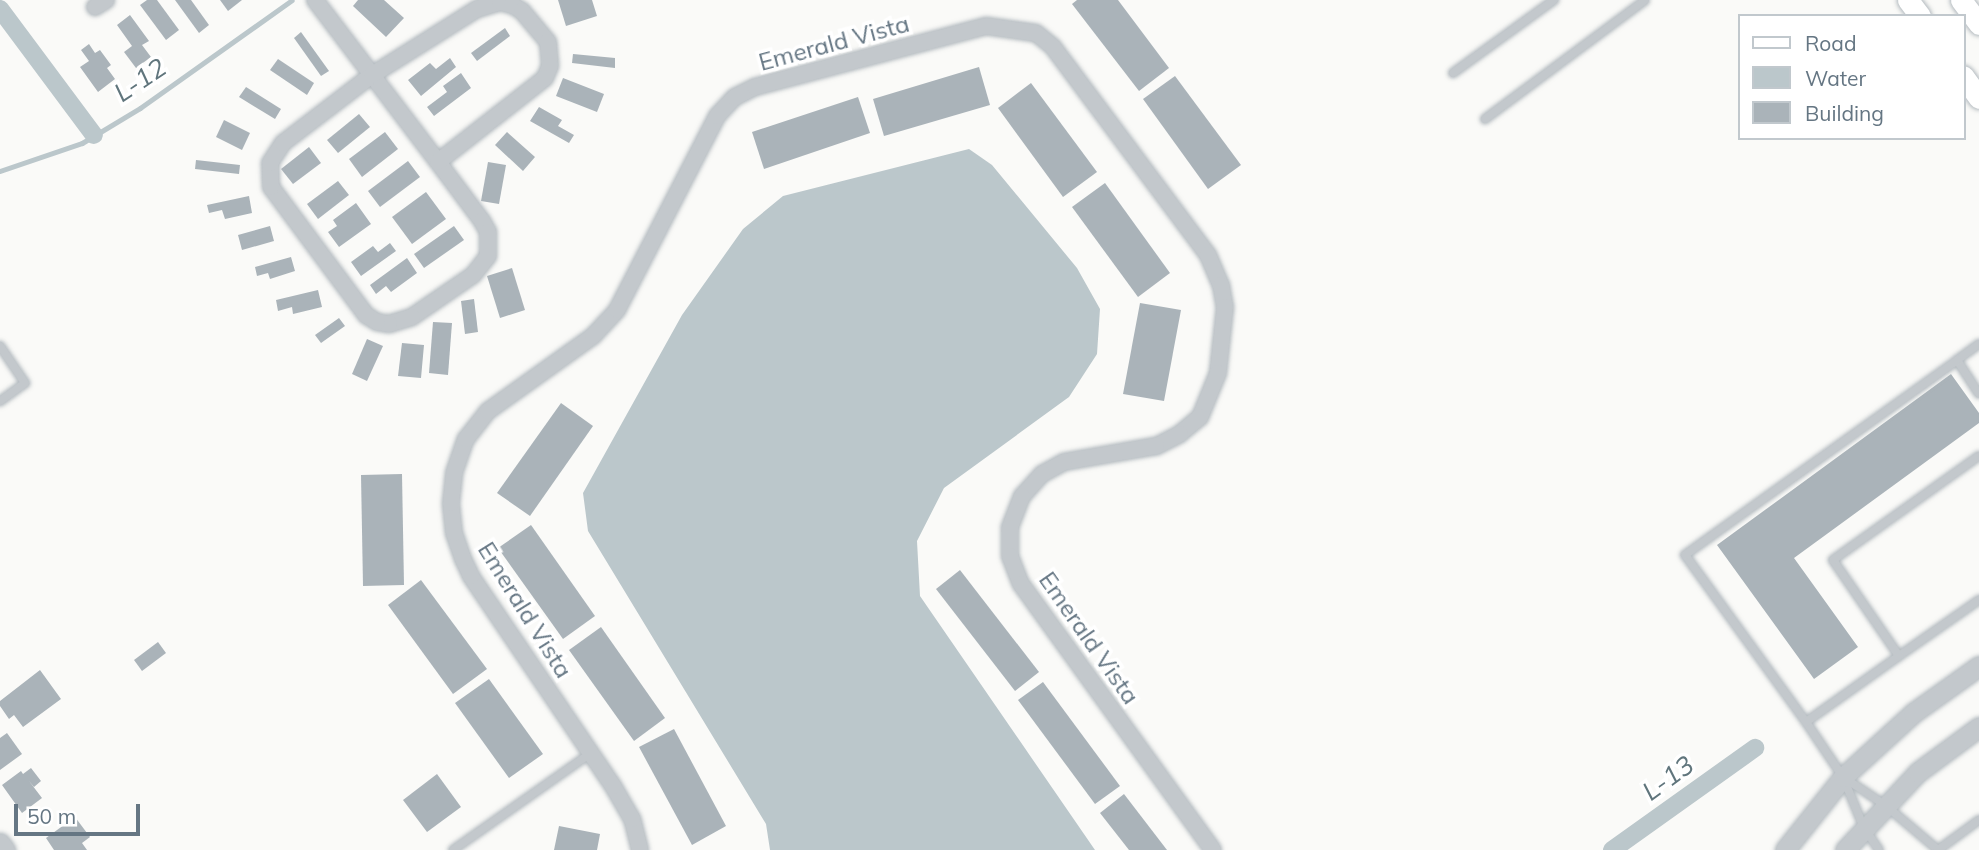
<!DOCTYPE html>
<style>
body{margin:0}
#map{position:relative;width:1979px;height:850px;overflow:hidden;background:#fafaf8;font-family:Mulish,sans-serif}
div>[style]{position:absolute}
.water>*{inset:0;background:#bbc7cb}
.stream>*{height:5px;margin:-2.5px;padding:0 2.5px;transform-origin:2.5px;border-radius:2.5px;background:#bbc7cb}
.canal>*{height:18px;margin:-9px;padding:0 9px;transform-origin:9px;border-radius:9px;background:#bbc7cb}
.building>*{inset:0;background:#aab3b9}
.roads{filter:drop-shadow(0 0 2px #b3babf) drop-shadow(0 0 2px #b3babf)}
.service>*{height:8px;margin:-4px;padding:0 4px;transform-origin:4px;border-radius:4px;background:#c3c8cc}
.minor>*{height:16px;margin:-8px;padding:0 8px;transform-origin:8px;border-radius:8px;background:#c3c8cc}
.tertiary>*{height:19px;margin:-9.5px;padding:0 9.5px;transform-origin:9.5px;border-radius:9.5px;background:#c3c8cc}
.secondary>*{height:21px;margin:-10.5px;padding:0 10.5px;transform-origin:10.5px;border-radius:10.5px;background:#fff}
span{translate:-50% -50%;white-space:nowrap;text-align:center;line-height:1.15;-webkit-text-stroke:7px #fff;paint-order:stroke}
.street-label{font-size:24px;color:#657683}
.water-label{font-size:26px;color:#60757c;font-style:italic}
.legend{position:absolute;left:1738px;top:14px;width:228px;height:126px;box-sizing:border-box;background:#fff;border:2px solid #c1c8cd;margin:0;padding:9px 12px;list-style:none;font-size:21px;color:#657683}
.legend li{display:flex;align-items:center;gap:14px;height:35px}
.legend b{width:35px;border:2px solid #c1c8cd}
.scale{position:absolute;left:14px;top:804px;width:126px;height:32px;box-sizing:border-box;border:4px solid #657683;border-top:0;padding-left:9px;font-size:21px;line-height:24px;white-space:nowrap;color:#657683;-webkit-text-stroke:5px #fff;paint-order:stroke}
</style>
<div id="map">
<div class="water">
<i style="clip-path:polygon(969px 149px,992px 165px,1077px 268px,1100px 309px,1097px 354px,1069px 397px,944px 488px,917px 541px,920px 596px,1095px 850px,770px 850px,766px 824px,588px 531px,583px 493px,682px 315px,743px 229px,783px 196px)"></i>
</div>
<div class="stream">
<i style="left:0;top:171px;width:87px;rotate:-18.9deg"></i>
<i style="left:82px;top:143px;width:68px;rotate:-31.1deg"></i>
<i style="left:140px;top:108px;width:186px;rotate:-35.4deg"></i>
</div>
<div class="canal">
<i style="left:0;top:9px;width:157px;rotate:53.3deg"></i>
<i style="left:1612px;top:850px;width:176px;rotate:-35.5deg"></i>
</div>
<div class="building">
<i style="clip-path:polygon(147px 0,157px 0,179px 30px,166px 40px,140px 5px)"></i>
<i style="clip-path:polygon(175px 0,191px 0,209px 25px,199px 33px)"></i>
<i style="clip-path:polygon(220px 0,242px 0,228px 11px)"></i>
<i style="clip-path:polygon(358px 0,384px 0,404px 18px,386px 37px,353px 6px)"></i>
<i style="clip-path:polygon(558px 0,592px 0,597px 16px,566px 26px)"></i>
<i style="clip-path:polygon(1077px 0,1118px 0,1169px 68px,1139px 91px,1072px 4px)"></i>
<i style="clip-path:polygon(130px 15px,149px 41px,142px 45px,151px 57px,136px 68px,124px 52px,132px 46px,117px 25px)"></i>
<i style="clip-path:polygon(505px 28px,510px 36px,477px 61px,471px 53px)"></i>
<i style="clip-path:polygon(301px 32px,329px 71px,321px 76px,294px 38px)"></i>
<i style="clip-path:polygon(89px 44px,95px 53px,100px 50px,111px 65px,107px 68px,115px 79px,98px 92px,80px 67px,89px 61px,81px 50px)"></i>
<i style="clip-path:polygon(573px 54px,615px 58px,615px 68px,572px 63px)"></i>
<i style="clip-path:polygon(450px 58px,456px 67px,421px 96px,408px 80px,430px 63px,436px 69px)"></i>
<i style="clip-path:polygon(278px 59px,314px 83px,307px 95px,270px 70px)"></i>
<i style="clip-path:polygon(979px 67px,990px 105px,884px 136px,873px 99px)"></i>
<i style="clip-path:polygon(461px 73px,471px 88px,434px 116px,427px 107px,447px 92px,443px 86px)"></i>
<i style="clip-path:polygon(1175px 76px,1241px 165px,1208px 189px,1143px 99px)"></i>
<i style="clip-path:polygon(563px 78px,604px 94px,597px 112px,556px 96px)"></i>
<i style="clip-path:polygon(1031px 83px,1097px 172px,1063px 197px,998px 108px)"></i>
<i style="clip-path:polygon(246px 87px,281px 109px,275px 119px,239px 97px)"></i>
<i style="clip-path:polygon(858px 97px,870px 133px,764px 169px,752px 132px)"></i>
<i style="clip-path:polygon(539px 107px,562px 120px,558px 126px,574px 135px,569px 143px,530px 121px)"></i>
<i style="clip-path:polygon(359px 114px,370px 127px,338px 153px,327px 140px)"></i>
<i style="clip-path:polygon(224px 120px,250px 133px,242px 150px,216px 137px)"></i>
<i style="clip-path:polygon(385px 132px,398px 149px,362px 177px,349px 159px)"></i>
<i style="clip-path:polygon(507px 132px,535px 157px,523px 171px,495px 145px)"></i>
<i style="clip-path:polygon(309px 147px,321px 163px,293px 184px,281px 169px)"></i>
<i style="clip-path:polygon(196px 160px,240px 165px,239px 174px,195px 169px)"></i>
<i style="clip-path:polygon(408px 161px,420px 177px,380px 207px,368px 191px)"></i>
<i style="clip-path:polygon(488px 162px,506px 165px,499px 204px,481px 201px)"></i>
<i style="clip-path:polygon(338px 181px,349px 195px,318px 219px,307px 204px)"></i>
<i style="clip-path:polygon(1105px 183px,1170px 273px,1138px 297px,1072px 207px)"></i>
<i style="clip-path:polygon(426px 192px,446px 219px,412px 244px,392px 217px)"></i>
<i style="clip-path:polygon(249px 196px,252px 213px,225px 219px,222px 210px,209px 213px,207px 205px)"></i>
<i style="clip-path:polygon(356px 203px,371px 224px,339px 247px,328px 232px,337px 226px,333px 220px)"></i>
<i style="clip-path:polygon(270px 226px,274px 241px,242px 250px,238px 235px)"></i>
<i style="clip-path:polygon(454px 226px,464px 240px,424px 268px,414px 254px)"></i>
<i style="clip-path:polygon(390px 243px,396px 251px,361px 276px,351px 262px,373px 246px,378px 252px)"></i>
<i style="clip-path:polygon(291px 257px,295px 271px,270px 279px,268px 273px,257px 276px,255px 267px)"></i>
<i style="clip-path:polygon(407px 258px,417px 273px,391px 292px,386px 286px,376px 294px,370px 285px)"></i>
<i style="clip-path:polygon(512px 268px,525px 310px,500px 318px,487px 276px)"></i>
<i style="clip-path:polygon(318px 290px,322px 307px,293px 314px,292px 307px,278px 311px,276px 300px)"></i>
<i style="clip-path:polygon(474px 299px,478px 332px,465px 334px,461px 301px)"></i>
<i style="clip-path:polygon(1140px 303px,1181px 310px,1164px 401px,1123px 394px)"></i>
<i style="clip-path:polygon(339px 318px,345px 326px,321px 343px,315px 335px)"></i>
<i style="clip-path:polygon(433px 322px,452px 323px,448px 375px,429px 373px)"></i>
<i style="clip-path:polygon(367px 339px,383px 346px,367px 381px,352px 374px)"></i>
<i style="clip-path:polygon(402px 343px,424px 345px,421px 378px,398px 376px)"></i>
<i style="clip-path:polygon(1951px 374px,1979px 413px,1979px 423px,1794px 558px,1858px 647px,1814px 679px,1717px 545px)"></i>
<i style="clip-path:polygon(561px 403px,593px 426px,530px 516px,497px 493px)"></i>
<i style="clip-path:polygon(402px 474px,404px 585px,363px 586px,361px 475px)"></i>
<i style="clip-path:polygon(531px 525px,595px 616px,563px 639px,498px 548px)"></i>
<i style="clip-path:polygon(960px 570px,1039px 672px,1015px 691px,936px 589px)"></i>
<i style="clip-path:polygon(421px 580px,487px 669px,453px 694px,388px 605px)"></i>
<i style="clip-path:polygon(601px 627px,665px 718px,634px 741px,569px 650px)"></i>
<i style="clip-path:polygon(158px 642px,166px 653px,142px 671px,134px 660px)"></i>
<i style="clip-path:polygon(40px 670px,61px 699px,23px 727px,14px 715px,9px 719px,0 706px,0 701px)"></i>
<i style="clip-path:polygon(489px 679px,543px 754px,509px 778px,455px 703px)"></i>
<i style="clip-path:polygon(1043px 682px,1120px 786px,1095px 804px,1018px 700px)"></i>
<i style="clip-path:polygon(674px 729px,726px 826px,692px 845px,639px 747px)"></i>
<i style="clip-path:polygon(7px 733px,22px 754px,0 770px,0 738px)"></i>
<i style="clip-path:polygon(31px 768px,41px 781px,34px 787px,29px 781px,42px 798px,22px 813px,2px 785px,21px 771px,23px 774px)"></i>
<i style="clip-path:polygon(437px 774px,461px 807px,427px 832px,403px 800px)"></i>
<i style="clip-path:polygon(1124px 794px,1167px 850px,1129px 850px,1100px 813px)"></i>
<i style="clip-path:polygon(75px 817px,90px 837px,82px 843px,87px 850px,54px 850px,46px 838px)"></i>
<i style="clip-path:polygon(559px 826px,600px 834px,597px 850px,554px 850px)"></i>
</div>
<div class="roads">
<div class="service">
<i style="left:1453px;top:73px;width:125px;rotate:-35.9deg"></i>
<i style="left:1485px;top:119px;width:199px;rotate:-36.6deg"></i>
<i style="left:1979px;top:344px;width:27px;rotate:144deg"></i>
<i style="left:1957px;top:360px;width:40px;rotate:57.1deg"></i>
<i style="left:0;top:346px;width:45px;rotate:56deg"></i>
<i style="left:25px;top:383px;width:31px;rotate:144deg"></i>
<i style="left:1899px;top:656px;width:98px;rotate:-35deg"></i>
<i style="left:1806px;top:722px;width:206px;rotate:-125.9deg"></i>
<i style="left:1685px;top:555px;width:335px;rotate:-35.6deg"></i>
<i style="left:1843px;top:777px;width:50px;rotate:33.7deg"></i>
<i style="left:1885px;top:805px;width:70px;rotate:40.3deg"></i>
<i style="left:453px;top:850px;width:169px;rotate:-35.1deg"></i>
<i style="left:1879px;top:850px;width:27px;rotate:-124deg"></i>
<i style="left:1864px;top:828px;width:55px;rotate:-112.4deg"></i>
<i style="left:1843px;top:777px;width:66px;rotate:-123.9deg"></i>
<i style="left:1806px;top:722px;width:114px;rotate:-35.4deg"></i>
<i style="left:1899px;top:656px;width:116px;rotate:-124.5deg"></i>
<i style="left:1833px;top:560px;width:179px;rotate:-35.5deg"></i>
<i style="left:1938px;top:850px;width:51px;rotate:-36.2deg"></i>
</div>
<div class="minor">
<i style="left:315px;top:0;width:94px;rotate:52.8deg"></i>
<i style="left:372px;top:75px;width:109px;rotate:52.8deg"></i>
<i style="left:438px;top:162px;width:74px;rotate:53.3deg"></i>
<i style="left:482px;top:221px;width:13px;rotate:61deg"></i>
<i style="left:488px;top:232px;width:24px;rotate:90deg"></i>
<i style="left:488px;top:256px;width:24px;rotate:128deg"></i>
<i style="left:473px;top:275px;width:74px;rotate:145.5deg"></i>
<i style="left:412px;top:317px;width:24px;rotate:163deg"></i>
<i style="left:389px;top:324px;width:12px;rotate:-171deg"></i>
<i style="left:377px;top:322px;width:13px;rotate:-148deg"></i>
<i style="left:366px;top:315px;width:159px;rotate:-126.6deg"></i>
<i style="left:271px;top:187px;width:24px;rotate:-92deg"></i>
<i style="left:270px;top:163px;width:24px;rotate:-57deg"></i>
<i style="left:283px;top:143px;width:112px;rotate:-37.4deg"></i>
<i style="left:372px;top:75px;width:124px;rotate:-32.2deg"></i>
<i style="left:477px;top:9px;width:24px;rotate:-17deg"></i>
<i style="left:500px;top:2px;width:12px;rotate:14deg"></i>
<i style="left:512px;top:5px;width:12px;rotate:31deg"></i>
<i style="left:522px;top:11px;width:40px;rotate:50deg"></i>
<i style="left:548px;top:42px;width:24px;rotate:85deg"></i>
<i style="left:550px;top:66px;width:13px;rotate:113deg"></i>
<i style="left:545px;top:78px;width:136px;rotate:141.9deg"></i>
<i style="left:95px;top:7px;width:13px;rotate:-32deg"></i>
<i style="left:640px;top:850px;width:32px;rotate:-104deg"></i>
<i style="left:632px;top:819px;width:38px;rotate:-120deg"></i>
<i style="left:613px;top:786px;width:254px;rotate:-124.1deg"></i>
<i style="left:471px;top:576px;width:19px;rotate:-115deg"></i>
<i style="left:463px;top:559px;width:28px;rotate:-109deg"></i>
<i style="left:454px;top:533px;width:30px;rotate:-96deg"></i>
<i style="left:451px;top:503px;width:30px;rotate:-84deg"></i>
<i style="left:454px;top:473px;width:36px;rotate:-71deg"></i>
<i style="left:466px;top:439px;width:36px;rotate:-52deg"></i>
<i style="left:488px;top:411px;width:129px;rotate:-35.5deg"></i>
<i style="left:593px;top:336px;width:35px;rotate:-47deg"></i>
<i style="left:617px;top:310px;width:218px;rotate:-62.7deg"></i>
<i style="left:717px;top:116px;width:26px;rotate:-47deg"></i>
<i style="left:735px;top:97px;width:22px;rotate:-27deg"></i>
<i style="left:755px;top:87px;width:239px;rotate:-14.8deg"></i>
<i style="left:986px;top:26px;width:50px;rotate:8deg"></i>
<i style="left:1036px;top:33px;width:22px;rotate:39deg"></i>
<i style="left:1053px;top:47px;width:259px;rotate:53.3deg"></i>
<i style="left:1208px;top:255px;width:33px;rotate:67deg"></i>
<i style="left:1221px;top:285px;width:22px;rotate:80deg"></i>
<i style="left:1225px;top:307px;width:66px;rotate:96.1deg"></i>
<i style="left:1218px;top:373px;width:48px;rotate:112.2deg"></i>
<i style="left:1200px;top:417px;width:26px;rotate:140deg"></i>
<i style="left:1180px;top:434px;width:27px;rotate:153deg"></i>
<i style="left:1156px;top:446px;width:93px;rotate:170.1deg"></i>
<i style="left:1064px;top:462px;width:25px;rotate:151deg"></i>
<i style="left:1042px;top:474px;width:30px;rotate:132deg"></i>
<i style="left:1022px;top:496px;width:34px;rotate:111deg"></i>
<i style="left:1010px;top:528px;width:28px;rotate:90deg"></i>
<i style="left:1010px;top:556px;width:30px;rotate:69deg"></i>
<i style="left:1021px;top:584px;width:328px;rotate:54.2deg"></i>
</div>
<div class="tertiary">
<i style="left:0;top:843px;width:9px;rotate:54deg"></i>
<i style="left:1785px;top:850px;width:93px;rotate:-51.5deg"></i>
<i style="left:1843px;top:777px;width:95px;rotate:-42.4deg"></i>
<i style="left:1913px;top:713px;width:81px;rotate:-35.5deg"></i>
<i style="left:1845px;top:850px;width:107px;rotate:-46.9deg"></i>
<i style="left:1918px;top:772px;width:76px;rotate:-36.4deg"></i>
</div>
<div class="secondary">
<i style="left:1908px;top:0;width:20px;rotate:53deg"></i>
<i style="left:1961px;top:0;width:30px;rotate:53deg"></i>
<i style="left:1963px;top:76px;width:27px;rotate:54deg"></i>
</div>
</div>
<div class="street-label">
<span style="left:834px;top:43px;rotate:-15deg">Emerald Vista</span>
<span style="left:525px;top:610px;rotate:58deg">Emerald Vista</span>
<span style="left:1089px;top:638px;rotate:55deg">Emerald Vista</span>
</div>
<div class="water-label">
<span style="left:140px;top:80px;rotate:-34deg">L-12</span>
<span style="left:1668px;top:778px;rotate:-36deg">L-13</span>
</div>
<ul class="legend">
<li><b style="height:9px;background:#fff"></b>Road</li>
<li><b style="height:19px;background:#bbc7cb"></b>Water</li>
<li><b style="height:19px;background:#aab3b9"></b>Building</li>
</ul>
<div class="scale">50 m</div>
</div>
